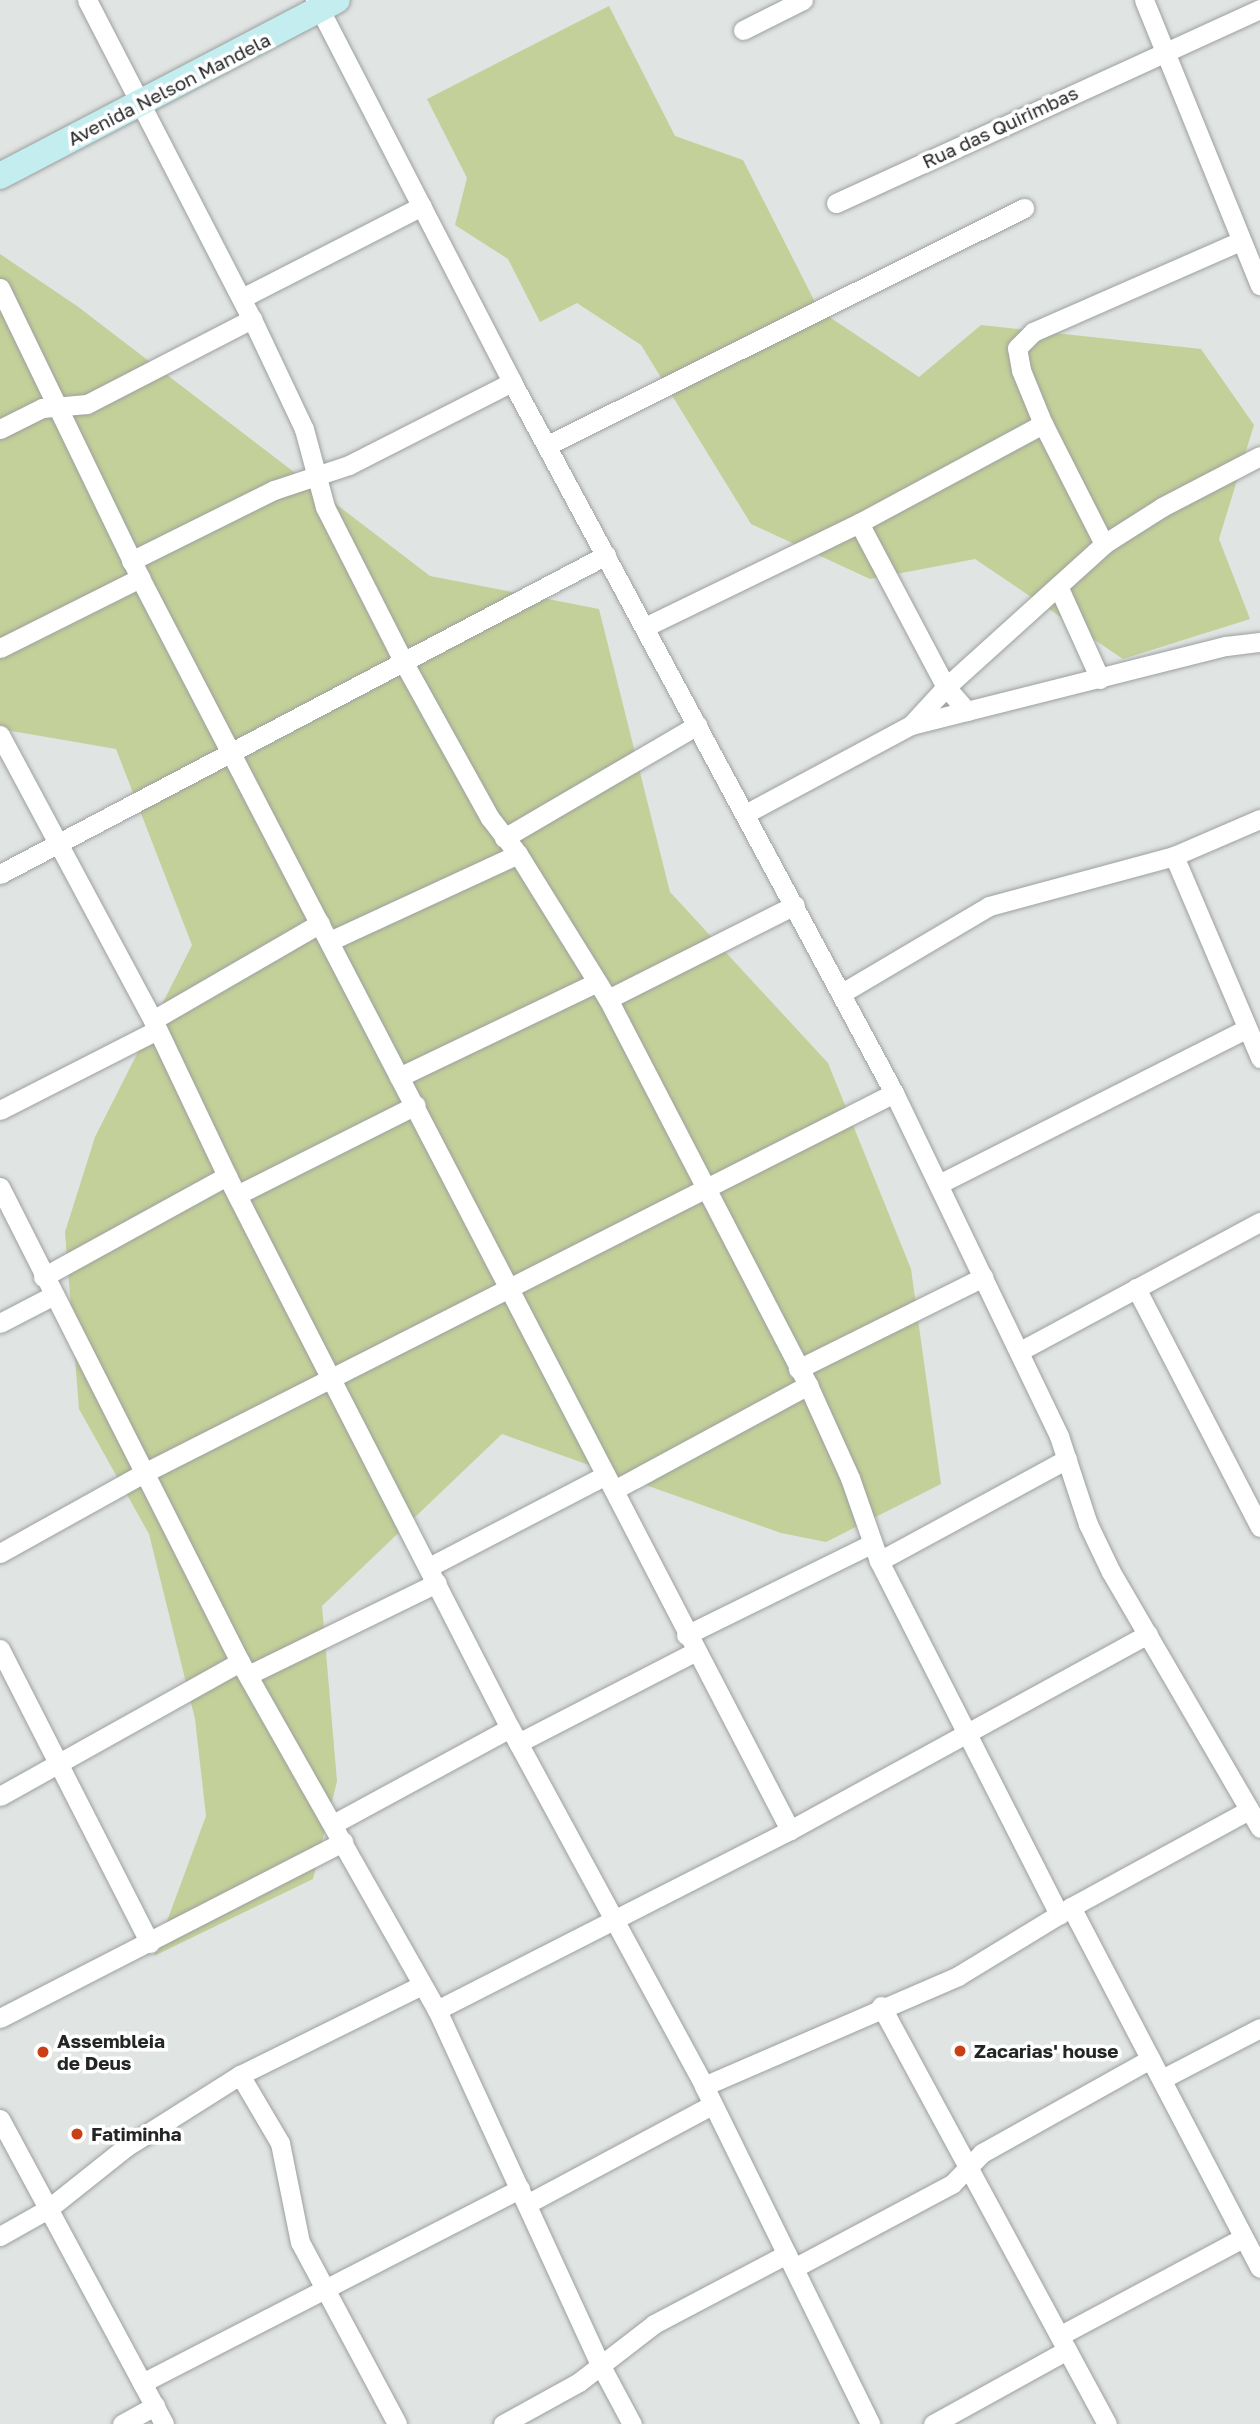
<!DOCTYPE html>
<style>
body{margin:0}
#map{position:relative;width:1260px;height:2424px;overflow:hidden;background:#e0e4e3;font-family:"Golos Text",sans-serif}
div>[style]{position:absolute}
.green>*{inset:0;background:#c4d099}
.roads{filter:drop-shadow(0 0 2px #9ca09e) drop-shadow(0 0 2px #9ca09e)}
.street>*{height:19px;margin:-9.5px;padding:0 9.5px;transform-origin:9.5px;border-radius:9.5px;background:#fff}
.secondary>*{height:26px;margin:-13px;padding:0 13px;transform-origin:13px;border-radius:13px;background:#c4edef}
.dots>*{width:19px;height:19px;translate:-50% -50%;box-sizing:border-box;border:4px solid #fff;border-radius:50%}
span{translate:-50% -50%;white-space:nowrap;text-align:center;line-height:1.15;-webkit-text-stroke:7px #fff;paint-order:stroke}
.street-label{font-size:19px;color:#242625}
.poi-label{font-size:19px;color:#242625;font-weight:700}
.left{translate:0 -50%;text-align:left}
</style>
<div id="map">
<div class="green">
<i style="clip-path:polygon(609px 6px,675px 136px,743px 160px,819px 310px,919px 377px,981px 325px,1201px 349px,1254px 425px,1219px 539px,1250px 619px,1123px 659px,975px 559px,870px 579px,751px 524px,641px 345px,577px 303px,540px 322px,508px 259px,455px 225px,467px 178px,427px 99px)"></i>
<i style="clip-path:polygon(0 254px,77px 306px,430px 576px,599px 609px,670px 892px,828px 1063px,911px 1269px,941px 1484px,826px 1542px,781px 1533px,502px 1434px,322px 1606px,337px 1781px,313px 1879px,154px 1956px,206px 1816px,195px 1719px,149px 1534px,79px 1409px,65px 1232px,95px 1137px,192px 945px,116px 749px,0 729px)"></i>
</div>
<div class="roads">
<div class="street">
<i style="left:87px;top:0;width:359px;rotate:62.7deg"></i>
<i style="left:252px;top:319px;width:122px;rotate:64.7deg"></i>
<i style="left:304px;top:429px;width:81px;rotate:74.9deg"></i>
<i style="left:325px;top:507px;width:175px;rotate:63.1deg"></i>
<i style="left:404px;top:663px;width:177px;rotate:61deg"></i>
<i style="left:490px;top:818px;width:46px;rotate:52.1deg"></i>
<i style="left:518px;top:854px;width:171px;rotate:58.2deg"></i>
<i style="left:608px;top:999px;width:435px;rotate:62.6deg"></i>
<i style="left:808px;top:1385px;width:102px;rotate:65.7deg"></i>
<i style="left:850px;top:1478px;width:88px;rotate:70.7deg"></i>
<i style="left:879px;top:1561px;width:397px;rotate:63deg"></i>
<i style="left:315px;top:0;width:430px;rotate:62.7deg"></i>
<i style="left:512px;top:382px;width:807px;rotate:61.75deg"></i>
<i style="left:894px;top:1093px;width:381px;rotate:64.3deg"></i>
<i style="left:1059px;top:1436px;width:93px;rotate:71.8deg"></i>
<i style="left:1088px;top:1524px;width:53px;rotate:64.4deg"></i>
<i style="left:1111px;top:1572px;width:296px;rotate:59.8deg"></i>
<i style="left:1144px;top:0;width:308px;rotate:67.9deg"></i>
<i style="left:743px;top:30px;width:67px;rotate:-26.6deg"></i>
<i style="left:836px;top:203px;width:466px;rotate:-24.6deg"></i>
<i style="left:0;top:288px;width:322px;rotate:64.2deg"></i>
<i style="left:140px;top:578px;width:1411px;rotate:62.56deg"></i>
<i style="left:242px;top:298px;width:202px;rotate:-27.1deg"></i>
<i style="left:0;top:429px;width:47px;rotate:-26.6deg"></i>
<i style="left:42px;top:408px;width:45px;rotate:-5.1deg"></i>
<i style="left:87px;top:404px;width:186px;rotate:-27.3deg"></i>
<i style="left:548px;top:445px;width:532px;rotate:-26.47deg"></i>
<i style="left:859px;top:523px;width:186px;rotate:62.1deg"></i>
<i style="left:946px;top:687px;width:32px;rotate:49deg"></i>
<i style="left:1104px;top:544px;width:135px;rotate:-116.9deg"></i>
<i style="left:1043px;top:424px;width:58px;rotate:-112.2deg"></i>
<i style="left:1021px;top:370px;width:22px;rotate:-100deg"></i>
<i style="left:1017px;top:348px;width:23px;rotate:-45deg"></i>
<i style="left:1033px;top:332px;width:226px;rotate:-23.7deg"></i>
<i style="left:131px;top:561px;width:160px;rotate:-26.4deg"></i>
<i style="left:274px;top:490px;width:79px;rotate:-18.4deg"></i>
<i style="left:349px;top:465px;width:183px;rotate:-27deg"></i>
<i style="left:1058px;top:586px;width:102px;rotate:65.7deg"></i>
<i style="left:645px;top:627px;width:238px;rotate:-25.9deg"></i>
<i style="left:859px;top:523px;width:209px;rotate:-28.3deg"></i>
<i style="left:0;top:648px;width:157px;rotate:-26.6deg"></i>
<i style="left:911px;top:725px;width:325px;rotate:-14.1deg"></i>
<i style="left:1226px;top:646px;width:34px;rotate:-7deg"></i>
<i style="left:0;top:735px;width:323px;rotate:61.8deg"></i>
<i style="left:153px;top:1020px;width:173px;rotate:64.6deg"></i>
<i style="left:227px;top:1176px;width:620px;rotate:62.86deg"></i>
<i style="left:510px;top:1728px;width:407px;rotate:61.5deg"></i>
<i style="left:704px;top:2086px;width:377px;rotate:63.8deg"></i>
<i style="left:745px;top:814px;width:188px;rotate:-28.2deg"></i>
<i style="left:911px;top:725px;width:52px;rotate:-47.4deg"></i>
<i style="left:946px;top:687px;width:213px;rotate:-42.1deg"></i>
<i style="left:1104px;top:544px;width:69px;rotate:-32.5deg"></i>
<i style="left:1162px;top:507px;width:110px;rotate:-27.5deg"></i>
<i style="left:504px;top:838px;width:224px;rotate:-30.3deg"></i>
<i style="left:1174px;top:856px;width:220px;rotate:66.9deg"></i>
<i style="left:0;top:874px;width:685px;rotate:-27.76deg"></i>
<i style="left:330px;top:941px;width:207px;rotate:-24.8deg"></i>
<i style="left:842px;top:993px;width:171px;rotate:-30.6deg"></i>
<i style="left:989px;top:906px;width:192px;rotate:-15.1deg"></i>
<i style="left:1174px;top:856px;width:94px;rotate:-23.3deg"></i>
<i style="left:608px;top:999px;width:209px;rotate:-26.7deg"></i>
<i style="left:153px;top:1020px;width:193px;rotate:-30.1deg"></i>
<i style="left:399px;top:1077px;width:217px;rotate:-25.6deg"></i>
<i style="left:0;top:1110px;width:176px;rotate:-27deg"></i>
<i style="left:939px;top:1184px;width:344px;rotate:-26.8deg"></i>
<i style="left:0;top:1187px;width:532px;rotate:63.19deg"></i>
<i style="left:240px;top:1662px;width:400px;rotate:60.5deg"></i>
<i style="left:437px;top:2010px;width:392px;rotate:65.3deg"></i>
<i style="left:601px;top:2366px;width:66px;rotate:61.9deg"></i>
<i style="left:237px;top:1195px;width:200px;rotate:-26.7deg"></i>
<i style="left:43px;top:1277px;width:210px;rotate:-28.8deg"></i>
<i style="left:1136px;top:1288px;width:269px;rotate:62.6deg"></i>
<i style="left:0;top:1323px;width:61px;rotate:-27.4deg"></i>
<i style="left:1020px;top:1351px;width:272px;rotate:-28.3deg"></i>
<i style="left:798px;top:1369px;width:207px;rotate:-26.4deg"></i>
<i style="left:614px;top:1490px;width:221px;rotate:-28.4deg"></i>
<i style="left:0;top:1553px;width:162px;rotate:-29.1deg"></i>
<i style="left:142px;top:1474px;width:843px;rotate:-26.87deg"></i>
<i style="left:879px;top:1561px;width:214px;rotate:-28.5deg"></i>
<i style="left:429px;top:1567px;width:199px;rotate:-27.5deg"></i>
<i style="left:686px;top:1635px;width:208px;rotate:-26.2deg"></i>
<i style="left:0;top:1649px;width:330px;rotate:63deg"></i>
<i style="left:248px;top:1675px;width:210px;rotate:-26deg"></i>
<i style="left:518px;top:1743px;width:198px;rotate:-27.3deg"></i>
<i style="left:0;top:1796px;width:275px;rotate:-29.2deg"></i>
<i style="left:333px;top:1824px;width:201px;rotate:-28.5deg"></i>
<i style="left:1071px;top:1907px;width:407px;rotate:62.4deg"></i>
<i style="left:881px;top:2006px;width:475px;rotate:61.6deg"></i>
<i style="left:437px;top:2010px;width:396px;rotate:-27deg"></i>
<i style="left:790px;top:1830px;width:408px;rotate:-28.7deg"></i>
<i style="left:0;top:2018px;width:386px;rotate:-27.2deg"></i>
<i style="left:240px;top:2075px;width:79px;rotate:59.5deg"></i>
<i style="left:280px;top:2143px;width:101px;rotate:78.6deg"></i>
<i style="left:300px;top:2242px;width:206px;rotate:61.9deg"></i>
<i style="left:1162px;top:2079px;width:110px;rotate:-27.5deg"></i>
<i style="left:704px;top:2086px;width:277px;rotate:-23.4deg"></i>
<i style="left:958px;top:1976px;width:132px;rotate:-31.4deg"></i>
<i style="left:1071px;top:1907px;width:203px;rotate:-28.6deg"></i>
<i style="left:0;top:2119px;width:346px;rotate:61.7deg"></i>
<i style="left:527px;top:2204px;width:210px;rotate:-28.2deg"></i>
<i style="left:0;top:2236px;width:55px;rotate:-29.4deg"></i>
<i style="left:48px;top:2209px;width:100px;rotate:-38.5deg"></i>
<i style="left:126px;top:2147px;width:135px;rotate:-32.3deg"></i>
<i style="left:240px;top:2075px;width:203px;rotate:-26.3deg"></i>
<i style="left:794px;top:2268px;width:179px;rotate:-28deg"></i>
<i style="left:952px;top:2184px;width:43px;rotate:-45.9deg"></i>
<i style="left:982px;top:2153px;width:193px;rotate:-29.2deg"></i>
<i style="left:1061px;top:2335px;width:206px;rotate:-28.1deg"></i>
<i style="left:142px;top:2383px;width:425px;rotate:-27.2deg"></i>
<i style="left:122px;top:2424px;width:38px;rotate:-29deg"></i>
<i style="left:503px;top:2424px;width:87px;rotate:-28.9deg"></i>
<i style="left:579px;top:2382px;width:95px;rotate:-37.7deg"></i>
<i style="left:654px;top:2324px;width:150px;rotate:-27.8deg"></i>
<i style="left:933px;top:2424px;width:153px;rotate:-28.9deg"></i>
</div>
<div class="secondary">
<i style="left:0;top:176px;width:380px;rotate:-27.6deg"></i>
</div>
</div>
<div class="dots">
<i style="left:960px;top:2051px;background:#c84013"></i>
<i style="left:43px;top:2052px;background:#c84013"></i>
<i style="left:77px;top:2134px;background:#c84013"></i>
</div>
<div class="street-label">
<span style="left:169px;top:89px;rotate:-27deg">Avenida Nelson Mandela</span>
<span style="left:1000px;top:127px;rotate:-25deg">Rua das Quirimbas</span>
</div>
<div class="poi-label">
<span class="left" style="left:57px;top:2052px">Assembleia<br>de Deus</span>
<span class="left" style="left:974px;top:2051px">Zacarias' house</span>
<span class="left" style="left:91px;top:2134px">Fatiminha</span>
</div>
</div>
